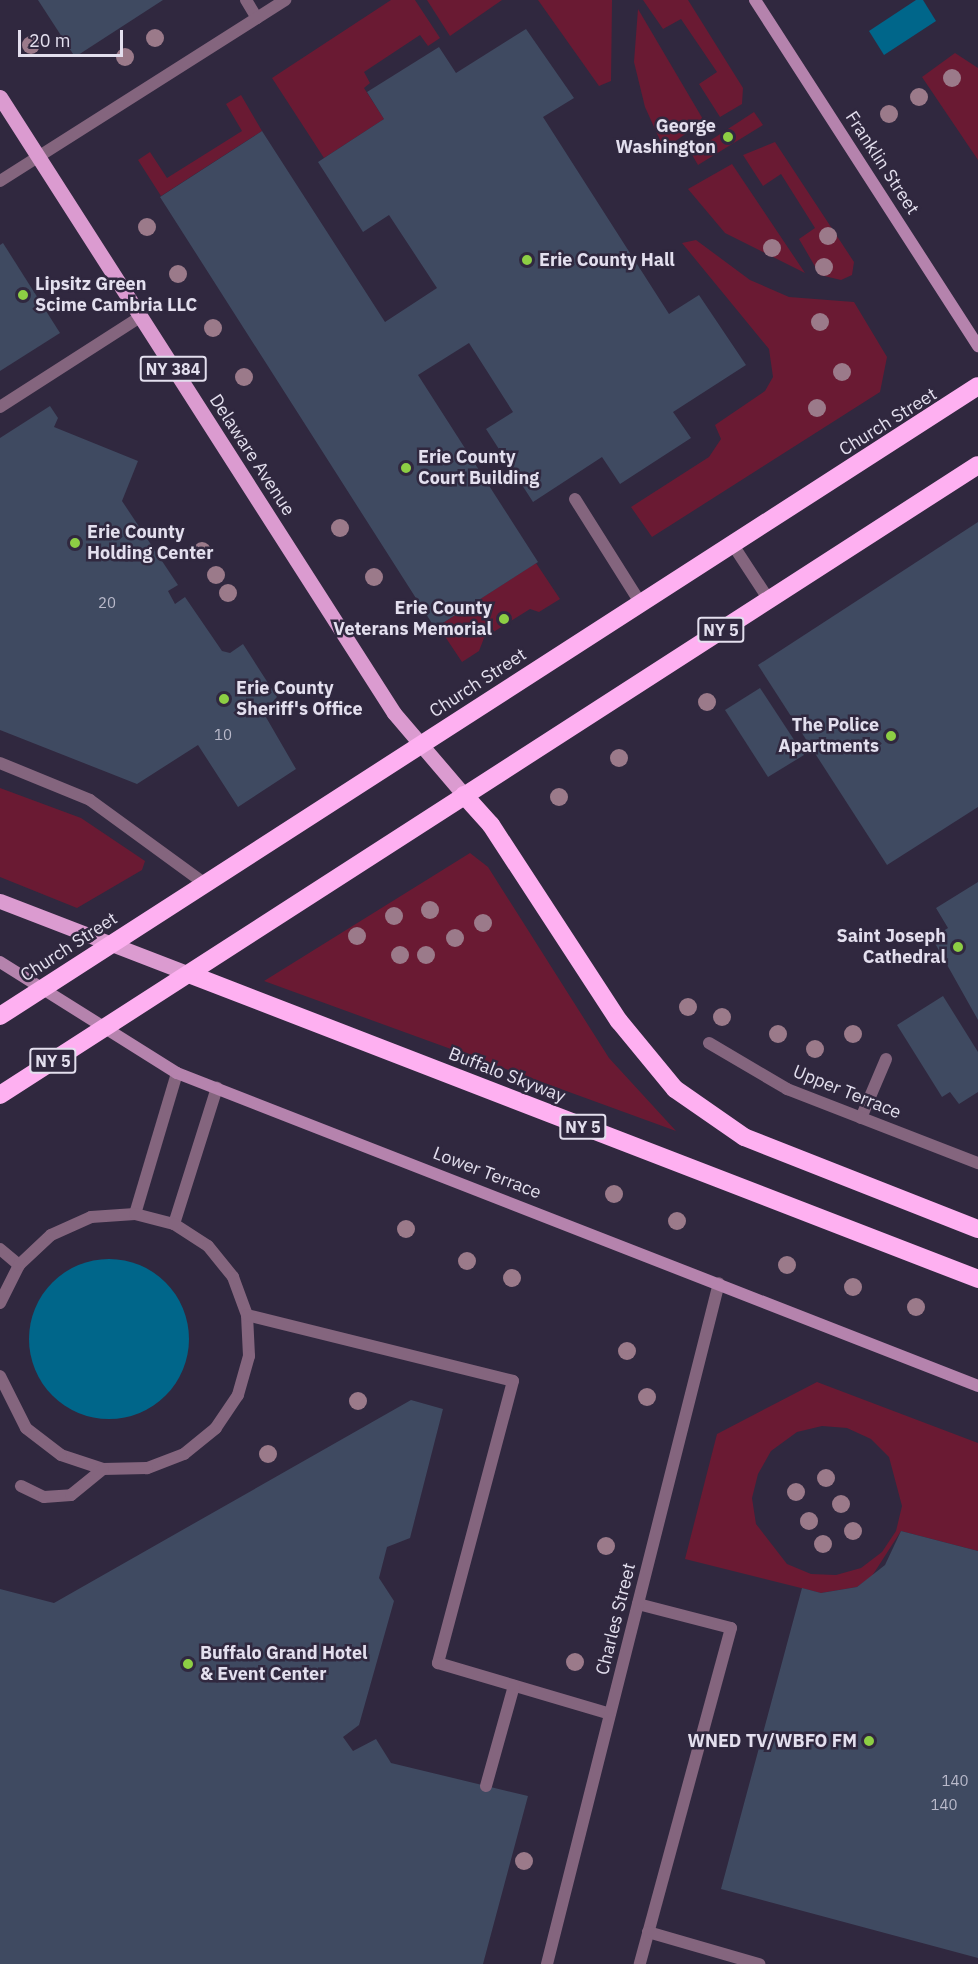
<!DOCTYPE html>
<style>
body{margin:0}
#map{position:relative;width:978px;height:1964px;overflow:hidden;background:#30283f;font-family:"IBM Plex Sans",sans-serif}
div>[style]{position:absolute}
.green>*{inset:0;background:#6a1a33}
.water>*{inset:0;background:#00668a}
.round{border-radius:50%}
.building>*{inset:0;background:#3f4a61}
.lane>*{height:12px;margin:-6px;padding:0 6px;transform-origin:6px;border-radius:6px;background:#84657e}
.street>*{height:12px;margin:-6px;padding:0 6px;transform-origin:6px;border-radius:6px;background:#84657e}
.secondary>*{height:12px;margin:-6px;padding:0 6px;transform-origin:6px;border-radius:6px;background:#b583ad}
.primary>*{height:15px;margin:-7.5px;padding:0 7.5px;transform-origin:7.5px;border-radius:7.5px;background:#db9bd0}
.highway>*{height:18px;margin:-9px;padding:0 9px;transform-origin:9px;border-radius:9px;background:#feb0f1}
.trees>*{width:18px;height:18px;margin:-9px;border-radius:50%;background:#9b7a8a}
.dots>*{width:16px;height:16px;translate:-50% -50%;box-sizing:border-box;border:3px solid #30283f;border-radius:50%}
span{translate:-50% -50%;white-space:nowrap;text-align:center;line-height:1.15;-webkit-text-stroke:5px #30283f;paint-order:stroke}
.number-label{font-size:15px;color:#babacb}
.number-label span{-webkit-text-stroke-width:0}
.shield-label span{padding:2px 4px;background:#30283f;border:2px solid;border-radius:4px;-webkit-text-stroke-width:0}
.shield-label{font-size:16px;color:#e3dfee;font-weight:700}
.poi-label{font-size:18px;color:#e3dfee;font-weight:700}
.right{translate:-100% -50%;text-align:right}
.left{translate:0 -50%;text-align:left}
.street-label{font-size:18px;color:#e3dfee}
.scale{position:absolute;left:18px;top:30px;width:105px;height:27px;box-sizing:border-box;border:3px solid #e3dfee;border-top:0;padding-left:8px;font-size:18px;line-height:21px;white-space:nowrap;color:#e3dfee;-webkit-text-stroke:4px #30283f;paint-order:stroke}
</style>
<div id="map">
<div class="green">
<i style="clip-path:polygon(391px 0,415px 0,440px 38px,428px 46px,420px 35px,364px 72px,370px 83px,364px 88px,384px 119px,324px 158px,272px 78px)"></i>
<i style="clip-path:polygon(427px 0,502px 0,450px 36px)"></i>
<i style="clip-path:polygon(538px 0,612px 0,611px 81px,599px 86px)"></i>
<i style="clip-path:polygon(643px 0,688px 0,743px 88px,742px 104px,720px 117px,699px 84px,717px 72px,681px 19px,663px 29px)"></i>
<i style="clip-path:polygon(638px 9px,704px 121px,664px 149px,645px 107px,634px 62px)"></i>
<i style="clip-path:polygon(955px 53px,978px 68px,978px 160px,922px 77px)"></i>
<i style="clip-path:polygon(241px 95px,262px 131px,161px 196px,138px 160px,150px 152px,167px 178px,242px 131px,226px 104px)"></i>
<i style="clip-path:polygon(754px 112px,763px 125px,698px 165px,691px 153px)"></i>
<i style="clip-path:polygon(775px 142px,854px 262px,852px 275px,841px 280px,820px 275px,799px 239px,815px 228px,781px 174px,763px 186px,743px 155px)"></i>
<i style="clip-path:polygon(732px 164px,805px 273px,725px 233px,688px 189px)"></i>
<i style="clip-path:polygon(696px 240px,750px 280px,789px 297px,854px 302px,887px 357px,880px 392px,652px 537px,631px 507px,709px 457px,721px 439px,715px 425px,765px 391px,773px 377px,769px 349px,682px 243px)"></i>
<i style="clip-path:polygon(536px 563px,560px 599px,539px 612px,530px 609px,484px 638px,479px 651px,462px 662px,438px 626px)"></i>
<i style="clip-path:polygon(0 788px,81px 818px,145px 861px,142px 870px,77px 908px,0 877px)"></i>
<i style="clip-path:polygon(470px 853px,488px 867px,609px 1058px,676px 1131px,264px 981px)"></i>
<i style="clip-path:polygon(evenodd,817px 1382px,978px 1443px,978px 1551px,901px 1531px,872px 1576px,857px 1587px,821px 1593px,685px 1559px,717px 1434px,817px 1382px,822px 1426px,847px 1428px,871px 1439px,889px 1457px,902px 1506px,896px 1531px,882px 1552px,861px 1568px,836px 1575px,811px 1574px,787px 1564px,756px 1524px,752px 1498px,758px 1474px,771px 1451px,797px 1432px,822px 1426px)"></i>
</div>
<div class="water">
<i style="clip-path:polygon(916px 0,923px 0,936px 21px,884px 55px,869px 31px)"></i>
<i class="round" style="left:29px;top:1259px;width:160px;height:160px"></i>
</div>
<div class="building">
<i style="clip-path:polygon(38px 0,163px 0,75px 57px)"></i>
<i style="clip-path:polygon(526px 29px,574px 98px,543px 117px,669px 314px,699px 295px,746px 365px,673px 412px,691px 438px,620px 484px,602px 457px,533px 502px,486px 429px,513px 412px,469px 343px,418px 375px,538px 562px,435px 628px,160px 197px,262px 131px,385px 322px,437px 288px,389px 215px,363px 232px,318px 162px,384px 119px,367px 92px,439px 47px,456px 73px)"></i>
<i style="clip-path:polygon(3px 243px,60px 333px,0 371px,0 245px)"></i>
<i style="clip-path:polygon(50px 406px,58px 418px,54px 427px,138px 461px,122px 501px,178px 585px,168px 591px,175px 604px,185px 597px,222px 651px,230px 653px,243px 644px,277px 697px,263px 712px,296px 769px,238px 807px,198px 745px,137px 784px,0 730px,0 438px)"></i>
<i style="clip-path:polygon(978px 522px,978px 807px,887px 865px,758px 665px)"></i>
<i style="clip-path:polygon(760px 688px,804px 755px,768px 777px,725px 710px)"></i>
<i style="clip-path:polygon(978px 882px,978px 1020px,932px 938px,948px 928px,936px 908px)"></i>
<i style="clip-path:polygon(943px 996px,978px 1052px,978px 1092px,959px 1104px,950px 1092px,942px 1097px,897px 1025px)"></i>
<i style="clip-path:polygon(411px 1400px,443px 1409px,410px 1538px,387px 1547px,379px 1578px,394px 1601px,359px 1725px,343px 1737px,353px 1751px,376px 1739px,391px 1763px,528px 1796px,483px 1964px,0 1964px,0 1589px,54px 1603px)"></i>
<i style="clip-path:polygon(901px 1531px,978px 1551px,978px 1958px,721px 1889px,802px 1588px,821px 1593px,857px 1587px,885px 1565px)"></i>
</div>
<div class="lane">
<i style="left:246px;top:0;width:21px;rotate:59deg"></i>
<i style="left:0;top:407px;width:166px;rotate:-32.7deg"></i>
<i style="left:575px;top:499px;width:124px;rotate:57.8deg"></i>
<i style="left:733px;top:545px;width:66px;rotate:56.8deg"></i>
<i style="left:0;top:763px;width:97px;rotate:22.3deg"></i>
<i style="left:90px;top:800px;width:142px;rotate:36.1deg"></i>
<i style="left:861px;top:1118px;width:64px;rotate:-67deg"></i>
<i style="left:135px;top:1214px;width:147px;rotate:-73.4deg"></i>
<i style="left:174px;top:1224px;width:143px;rotate:-72.5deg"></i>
<i style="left:0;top:1249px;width:25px;rotate:40deg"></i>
<i style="left:0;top:1303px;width:42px;rotate:-63.4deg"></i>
<i style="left:19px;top:1265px;width:44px;rotate:-43.2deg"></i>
<i style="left:51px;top:1235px;width:44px;rotate:-24.2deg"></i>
<i style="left:91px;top:1217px;width:44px;rotate:-3.9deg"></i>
<i style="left:135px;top:1214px;width:40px;rotate:14.4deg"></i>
<i style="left:174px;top:1224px;width:40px;rotate:32.9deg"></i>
<i style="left:208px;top:1246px;width:40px;rotate:51deg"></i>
<i style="left:233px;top:1277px;width:40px;rotate:69.8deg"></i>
<i style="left:247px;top:1315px;width:41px;rotate:87.2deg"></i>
<i style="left:249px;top:1356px;width:41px;rotate:105.8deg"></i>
<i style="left:238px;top:1395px;width:40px;rotate:124deg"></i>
<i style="left:216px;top:1428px;width:41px;rotate:140.9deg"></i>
<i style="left:184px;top:1454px;width:40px;rotate:159deg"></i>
<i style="left:147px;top:1468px;width:44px;rotate:178.7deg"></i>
<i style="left:103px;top:1469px;width:44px;rotate:-161.6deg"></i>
<i style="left:61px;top:1455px;width:44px;rotate:-142.4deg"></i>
<i style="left:26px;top:1428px;width:58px;rotate:-116.6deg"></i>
<i style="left:247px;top:1315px;width:274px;rotate:13.9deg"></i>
<i style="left:513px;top:1381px;width:292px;rotate:104.9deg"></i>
<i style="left:438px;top:1663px;width:179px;rotate:16.5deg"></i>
<i style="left:21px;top:1486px;width:25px;rotate:26deg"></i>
<i style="left:44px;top:1497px;width:27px;rotate:-4deg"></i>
<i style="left:71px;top:1495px;width:41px;rotate:-39.1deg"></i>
<i style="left:638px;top:1604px;width:96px;rotate:14.5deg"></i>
<i style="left:731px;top:1628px;width:348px;rotate:105.2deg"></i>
<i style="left:486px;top:1786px;width:104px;rotate:-74.4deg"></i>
<i style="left:648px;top:1932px;width:116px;rotate:16.1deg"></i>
</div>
<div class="street">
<i style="left:0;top:181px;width:338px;rotate:-32.4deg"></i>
<i style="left:709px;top:1043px;width:91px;rotate:30.5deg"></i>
<i style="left:787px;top:1089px;width:205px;rotate:21.2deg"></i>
<i style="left:547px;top:1964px;width:702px;rotate:-75.83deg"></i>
</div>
<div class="secondary">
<i style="left:755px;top:0;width:412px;rotate:57.2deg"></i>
<i style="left:0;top:962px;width:209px;rotate:32.1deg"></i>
<i style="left:177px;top:1073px;width:860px;rotate:21.34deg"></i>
</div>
<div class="primary">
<i style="left:0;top:97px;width:731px;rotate:57.4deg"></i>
<i style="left:394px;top:713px;width:108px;rotate:49.5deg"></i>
<i style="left:0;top:901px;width:203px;rotate:21.1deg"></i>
</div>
<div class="highway">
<i style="left:464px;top:795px;width:40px;rotate:48deg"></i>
<i style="left:491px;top:825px;width:234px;rotate:56.9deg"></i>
<i style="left:619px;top:1021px;width:88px;rotate:50.5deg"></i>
<i style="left:675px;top:1089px;width:84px;rotate:34.8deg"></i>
<i style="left:744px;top:1137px;width:251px;rotate:21.5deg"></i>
<i style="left:189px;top:974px;width:846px;rotate:21.13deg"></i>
<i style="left:0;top:1016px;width:1163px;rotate:-32.79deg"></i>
<i style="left:0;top:1095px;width:1163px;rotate:-32.79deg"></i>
</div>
<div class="trees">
<i style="left:155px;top:38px"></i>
<i style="left:31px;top:45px"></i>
<i style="left:125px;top:57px"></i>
<i style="left:952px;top:78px"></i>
<i style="left:919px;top:97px"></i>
<i style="left:889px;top:114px"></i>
<i style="left:147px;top:227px"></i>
<i style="left:828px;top:236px"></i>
<i style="left:772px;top:248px"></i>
<i style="left:824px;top:267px"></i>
<i style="left:178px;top:274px"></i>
<i style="left:820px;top:322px"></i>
<i style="left:213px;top:328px"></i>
<i style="left:842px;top:372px"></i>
<i style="left:244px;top:377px"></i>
<i style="left:817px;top:408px"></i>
<i style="left:340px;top:528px"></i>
<i style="left:202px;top:551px"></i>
<i style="left:216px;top:575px"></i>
<i style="left:374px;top:577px"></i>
<i style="left:228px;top:593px"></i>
<i style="left:707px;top:702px"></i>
<i style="left:619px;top:758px"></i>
<i style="left:559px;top:797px"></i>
<i style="left:430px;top:910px"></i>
<i style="left:394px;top:916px"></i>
<i style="left:483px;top:923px"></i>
<i style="left:357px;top:936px"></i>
<i style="left:455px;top:938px"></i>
<i style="left:400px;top:955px"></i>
<i style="left:426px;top:955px"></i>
<i style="left:688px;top:1007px"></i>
<i style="left:722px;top:1017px"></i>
<i style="left:778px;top:1034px"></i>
<i style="left:853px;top:1034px"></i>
<i style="left:815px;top:1049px"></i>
<i style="left:614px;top:1194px"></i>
<i style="left:677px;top:1221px"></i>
<i style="left:406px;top:1229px"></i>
<i style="left:467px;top:1261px"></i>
<i style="left:787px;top:1265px"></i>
<i style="left:512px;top:1278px"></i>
<i style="left:853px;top:1287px"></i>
<i style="left:916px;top:1307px"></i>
<i style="left:627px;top:1351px"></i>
<i style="left:647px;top:1397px"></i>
<i style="left:358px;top:1401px"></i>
<i style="left:268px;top:1454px"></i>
<i style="left:826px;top:1478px"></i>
<i style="left:796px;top:1492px"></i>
<i style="left:841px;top:1504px"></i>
<i style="left:809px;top:1521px"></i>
<i style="left:853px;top:1531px"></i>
<i style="left:823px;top:1544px"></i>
<i style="left:606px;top:1546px"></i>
<i style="left:575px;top:1662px"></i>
<i style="left:524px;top:1861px"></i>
</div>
<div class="dots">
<i style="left:728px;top:137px;background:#8dce44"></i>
<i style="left:527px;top:260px;background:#8dce44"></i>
<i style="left:23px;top:295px;background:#8dce44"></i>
<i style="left:406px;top:468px;background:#8dce44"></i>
<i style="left:75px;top:543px;background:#8dce44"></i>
<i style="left:504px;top:619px;background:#8dce44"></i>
<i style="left:224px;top:699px;background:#8dce44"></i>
<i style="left:891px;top:736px;background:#8dce44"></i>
<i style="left:958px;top:947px;background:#8dce44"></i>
<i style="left:188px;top:1664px;background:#8dce44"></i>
<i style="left:869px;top:1741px;background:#8dce44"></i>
</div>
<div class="number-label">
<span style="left:107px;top:603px">20</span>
<span style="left:223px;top:735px">10</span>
<span style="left:955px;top:1781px">140</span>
<span style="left:944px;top:1805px">140</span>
</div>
<div class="shield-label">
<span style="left:173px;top:369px">NY 384</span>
<span style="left:721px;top:630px">NY 5</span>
<span style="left:53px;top:1061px">NY 5</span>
<span style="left:583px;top:1127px">NY 5</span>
</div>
<div class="poi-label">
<span class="right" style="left:716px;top:137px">George<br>Washington</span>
<span class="left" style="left:539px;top:260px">Erie County Hall</span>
<span class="left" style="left:35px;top:295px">Lipsitz Green<br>Scime Cambria LLC</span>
<span class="left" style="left:418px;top:468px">Erie County<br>Court Building</span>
<span class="left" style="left:87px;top:543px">Erie County<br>Holding Center</span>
<span class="right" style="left:492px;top:619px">Erie County<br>Veterans Memorial</span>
<span class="left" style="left:236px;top:699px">Erie County<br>Sheriff's Office</span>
<span class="right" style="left:879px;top:736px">The Police<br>Apartments</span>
<span class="right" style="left:946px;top:947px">Saint Joseph<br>Cathedral</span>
<span class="left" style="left:200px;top:1664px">Buffalo Grand Hotel<br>&amp; Event Center</span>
<span class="right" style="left:857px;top:1741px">WNED TV/WBFO FM</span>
</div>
<div class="street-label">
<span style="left:882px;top:163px;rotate:57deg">Franklin Street</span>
<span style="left:888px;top:422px;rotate:-32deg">Church Street</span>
<span style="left:252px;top:455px;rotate:57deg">Delaware Avenue</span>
<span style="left:478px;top:683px;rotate:-33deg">Church Street</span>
<span style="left:69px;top:947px;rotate:-33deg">Church Street</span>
<span style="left:507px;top:1075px;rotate:21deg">Buffalo Skyway</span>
<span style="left:847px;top:1092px;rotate:22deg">Upper Terrace</span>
<span style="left:487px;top:1173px;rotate:21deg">Lower Terrace</span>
<span style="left:616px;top:1619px;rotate:-76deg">Charles Street</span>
</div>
<div class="scale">20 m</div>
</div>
